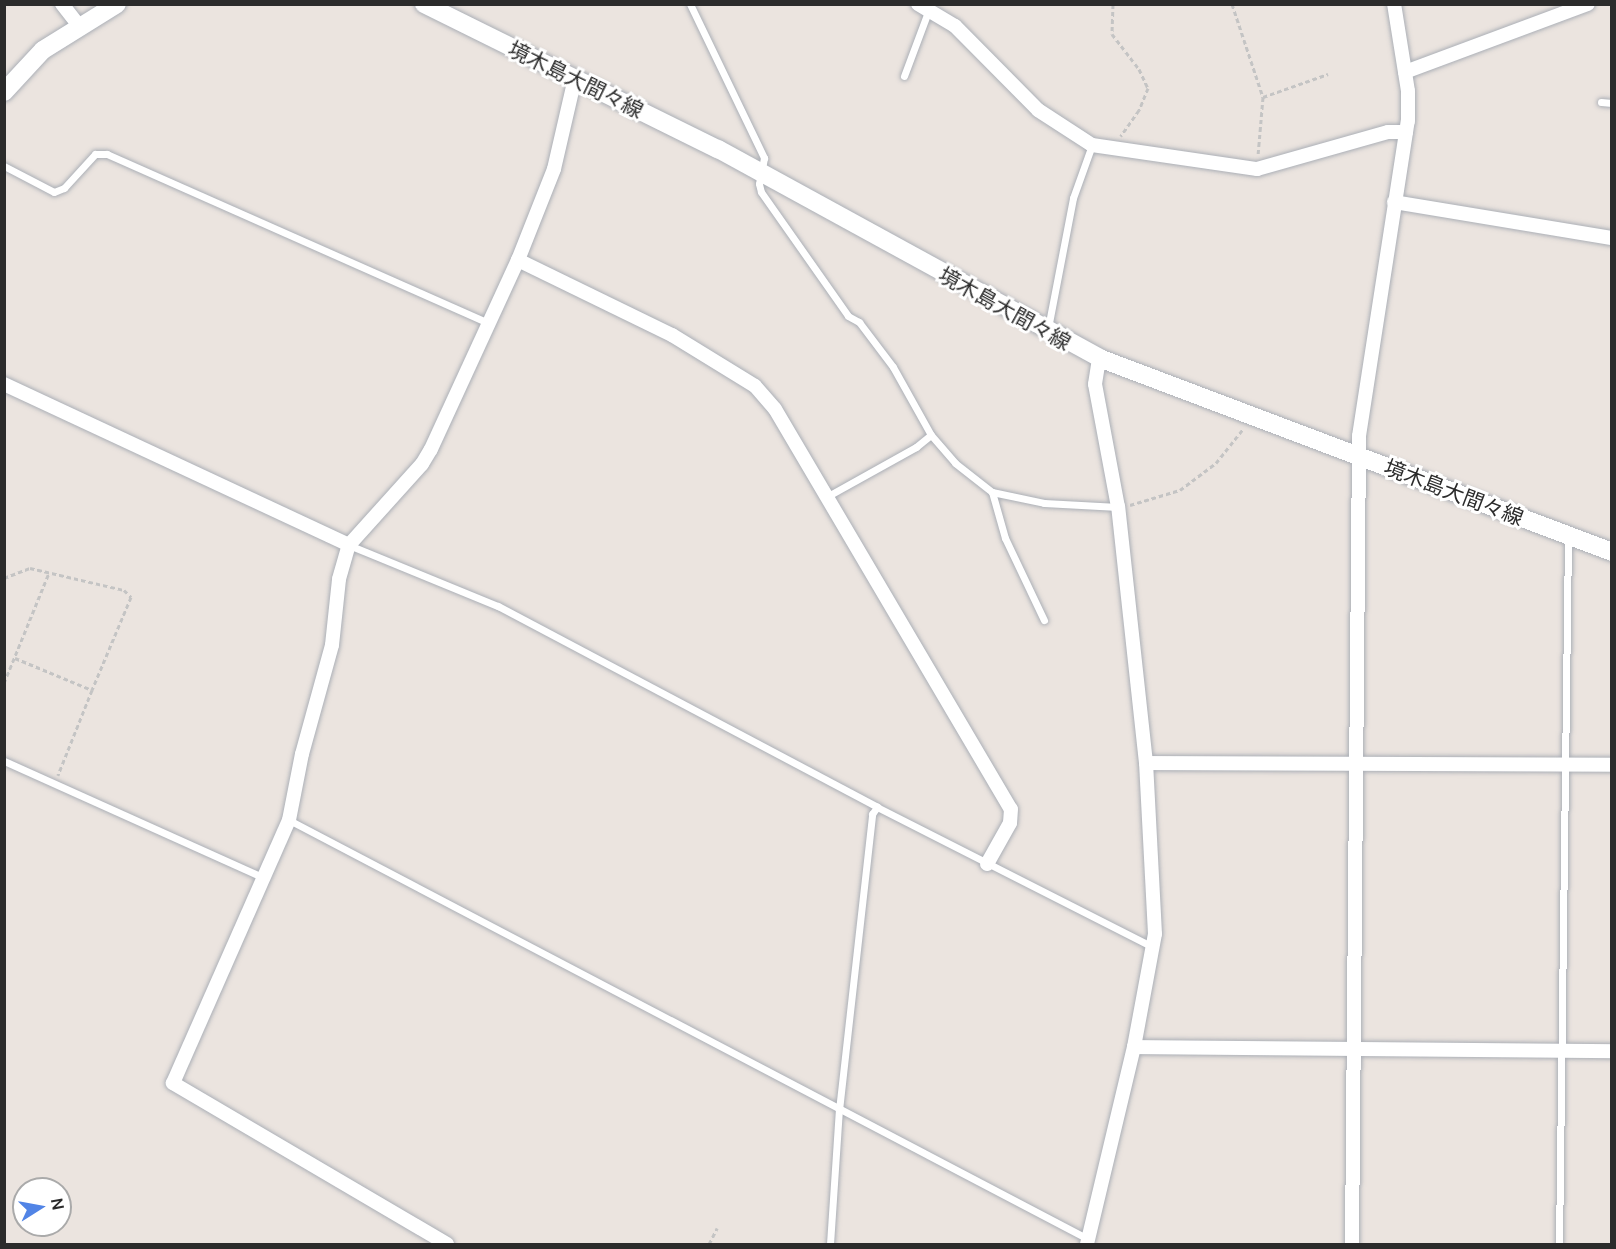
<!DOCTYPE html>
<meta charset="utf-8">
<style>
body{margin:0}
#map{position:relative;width:1616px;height:1249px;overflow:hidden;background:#ebe4df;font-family:Manrope,"Noto Sans JP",sans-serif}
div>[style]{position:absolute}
.path>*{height:3px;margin-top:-1.5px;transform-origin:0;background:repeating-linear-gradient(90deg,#c4c4c4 0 4.5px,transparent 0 7.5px)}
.roads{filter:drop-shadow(0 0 2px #abafb6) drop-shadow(0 0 2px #abafb6)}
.lane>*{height:7px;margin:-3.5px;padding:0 3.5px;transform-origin:3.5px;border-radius:3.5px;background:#fff}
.street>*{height:14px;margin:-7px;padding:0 7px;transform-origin:7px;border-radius:7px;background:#fff}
.secondary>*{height:18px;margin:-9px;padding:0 9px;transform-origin:9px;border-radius:9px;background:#fff}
span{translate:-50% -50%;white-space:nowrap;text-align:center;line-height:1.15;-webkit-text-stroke:6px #fff;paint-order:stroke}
.street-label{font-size:21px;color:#2b2b2b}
.frame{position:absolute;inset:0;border:6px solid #2b2b2b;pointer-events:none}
.north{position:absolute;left:12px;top:1177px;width:60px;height:60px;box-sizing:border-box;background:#fff;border:2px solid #aaa;border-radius:50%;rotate:79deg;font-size:16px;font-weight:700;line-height:24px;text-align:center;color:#2b2b2b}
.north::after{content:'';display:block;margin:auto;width:21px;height:27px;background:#5184e6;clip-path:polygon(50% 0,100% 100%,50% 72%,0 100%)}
</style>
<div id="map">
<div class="path">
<i style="left:1113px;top:4px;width:30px;rotate:92deg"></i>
<i style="left:1112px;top:34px;width:44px;rotate:52.4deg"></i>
<i style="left:1139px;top:69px;width:21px;rotate:65deg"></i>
<i style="left:1148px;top:88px;width:24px;rotate:112deg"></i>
<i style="left:1139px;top:110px;width:32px;rotate:125deg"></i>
<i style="left:1232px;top:4px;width:98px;rotate:71.6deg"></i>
<i style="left:1263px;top:97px;width:58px;rotate:94.9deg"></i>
<i style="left:1263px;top:97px;width:69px;rotate:-19.5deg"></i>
<i style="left:1130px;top:505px;width:52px;rotate:-16.7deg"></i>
<i style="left:1180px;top:490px;width:45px;rotate:-36.9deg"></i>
<i style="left:1216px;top:463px;width:43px;rotate:-51.5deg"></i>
<i style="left:4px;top:578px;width:28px;rotate:-21deg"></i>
<i style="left:30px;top:568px;width:97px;rotate:13.2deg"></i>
<i style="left:124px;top:590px;width:10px;rotate:45deg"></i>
<i style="left:131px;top:597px;width:101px;rotate:112.8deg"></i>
<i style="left:15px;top:658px;width:83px;rotate:22.6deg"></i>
<i style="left:92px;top:690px;width:92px;rotate:111.8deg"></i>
<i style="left:4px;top:683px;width:119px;rotate:-67.8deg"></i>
<i style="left:709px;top:1244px;width:18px;rotate:-63deg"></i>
</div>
<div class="roads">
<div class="lane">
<i style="left:690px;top:4px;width:171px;rotate:64.3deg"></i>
<i style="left:764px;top:158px;width:26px;rotate:101deg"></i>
<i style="left:759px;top:184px;width:8px;rotate:76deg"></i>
<i style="left:761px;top:192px;width:151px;rotate:54.9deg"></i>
<i style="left:848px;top:316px;width:13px;rotate:29deg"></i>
<i style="left:859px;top:322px;width:56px;rotate:52.9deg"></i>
<i style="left:893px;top:367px;width:78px;rotate:60.8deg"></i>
<i style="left:931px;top:435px;width:37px;rotate:49deg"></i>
<i style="left:955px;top:463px;width:47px;rotate:38.1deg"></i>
<i style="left:992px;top:492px;width:53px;rotate:11.9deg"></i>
<i style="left:1044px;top:503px;width:74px;rotate:3.1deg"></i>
<i style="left:904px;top:76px;width:72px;rotate:-69.5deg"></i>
<i style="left:1601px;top:102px;width:11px;rotate:5deg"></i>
<i style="left:4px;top:166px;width:56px;rotate:27.5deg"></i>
<i style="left:54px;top:192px;width:11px;rotate:-22deg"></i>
<i style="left:64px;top:188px;width:46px;rotate:-47.6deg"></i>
<i style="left:95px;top:154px;width:12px"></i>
<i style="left:107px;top:154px;width:418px;rotate:23.9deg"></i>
<i style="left:1048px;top:328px;width:132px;rotate:-79.1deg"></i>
<i style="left:1073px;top:198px;width:56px;rotate:-70.3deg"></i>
<i style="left:992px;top:492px;width:48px;rotate:74.2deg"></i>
<i style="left:1005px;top:538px;width:91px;rotate:64.6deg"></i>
<i style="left:828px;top:496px;width:101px;rotate:-29.1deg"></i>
<i style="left:916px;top:447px;width:19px;rotate:-39deg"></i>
<i style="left:349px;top:545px;width:161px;rotate:22.3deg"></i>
<i style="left:498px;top:606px;width:429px;rotate:27.9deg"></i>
<i style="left:877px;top:807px;width:309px;rotate:26.9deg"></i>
<i style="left:4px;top:761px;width:285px;rotate:24.2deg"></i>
<i style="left:289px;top:820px;width:902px;rotate:27.67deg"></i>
<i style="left:830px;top:1244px;width:134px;rotate:-86.2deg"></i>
<i style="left:839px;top:1110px;width:298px;rotate:-83.6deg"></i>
<i style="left:872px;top:814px;width:9px;rotate:-54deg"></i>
<i style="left:1559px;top:1244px;width:707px;rotate:-89.27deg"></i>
</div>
<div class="street">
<i style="left:62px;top:4px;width:28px;rotate:52deg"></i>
<i style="left:918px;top:4px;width:43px;rotate:30.7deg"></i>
<i style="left:955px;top:26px;width:118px;rotate:45.3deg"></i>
<i style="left:1038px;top:110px;width:64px;rotate:32.9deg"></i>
<i style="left:1092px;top:145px;width:167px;rotate:8.3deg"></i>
<i style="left:1257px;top:169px;width:136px;rotate:-15.8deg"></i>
<i style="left:1388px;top:132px;width:18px"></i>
<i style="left:1405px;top:72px;width:195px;rotate:-20.4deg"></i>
<i style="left:1394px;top:202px;width:221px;rotate:9.4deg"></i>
<i style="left:518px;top:260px;width:171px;rotate:26deg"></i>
<i style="left:672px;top:335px;width:97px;rotate:31.6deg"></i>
<i style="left:755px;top:386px;width:30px;rotate:49deg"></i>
<i style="left:775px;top:409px;width:464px;rotate:59.5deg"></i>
<i style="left:1011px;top:809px;width:14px;rotate:94deg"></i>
<i style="left:1010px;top:823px;width:47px;rotate:119.3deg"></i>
<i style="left:4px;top:384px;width:381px;rotate:25deg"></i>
<i style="left:1146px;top:763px;width:466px;rotate:0.2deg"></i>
<i style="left:1134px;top:1047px;width:478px;rotate:0.5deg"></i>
<i style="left:447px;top:1244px;width:318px;rotate:-149.6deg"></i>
<i style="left:173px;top:1083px;width:287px;rotate:-66.2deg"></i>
<i style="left:289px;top:820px;width:67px;rotate:-78.9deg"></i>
<i style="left:302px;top:754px;width:113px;rotate:-74.6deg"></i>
<i style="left:332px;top:645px;width:66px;rotate:-83.9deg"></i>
<i style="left:339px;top:579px;width:35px;rotate:-74deg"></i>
<i style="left:349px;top:545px;width:109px;rotate:-48deg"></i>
<i style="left:422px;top:464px;width:17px;rotate:-59deg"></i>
<i style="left:431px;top:449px;width:208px;rotate:-65.3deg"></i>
<i style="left:518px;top:260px;width:98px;rotate:-68.4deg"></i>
<i style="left:554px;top:169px;width:93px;rotate:-77deg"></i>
<i style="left:1087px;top:1244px;width:203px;rotate:-76.6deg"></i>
<i style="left:1134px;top:1047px;width:115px;rotate:-79.5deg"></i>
<i style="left:1155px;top:934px;width:171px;rotate:-93deg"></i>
<i style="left:1146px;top:763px;width:258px;rotate:-96.2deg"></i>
<i style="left:1118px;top:507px;width:125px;rotate:-100.6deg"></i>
<i style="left:1095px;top:384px;width:26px;rotate:-81deg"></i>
<i style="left:1352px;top:1244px;width:808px;rotate:-89.5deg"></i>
<i style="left:1359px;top:436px;width:319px;rotate:-81.2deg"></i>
<i style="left:1408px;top:121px;width:30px;rotate:-90deg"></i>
<i style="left:1408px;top:91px;width:88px;rotate:-99.1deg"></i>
</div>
<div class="secondary">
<i style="left:424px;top:4px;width:328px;rotate:26.3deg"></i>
<i style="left:718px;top:149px;width:435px;rotate:28.7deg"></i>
<i style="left:1099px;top:358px;width:548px;rotate:20.71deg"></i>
<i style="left:4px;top:92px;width:57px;rotate:-47.1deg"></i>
<i style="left:43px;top:50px;width:87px;rotate:-31.9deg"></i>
</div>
</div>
<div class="street-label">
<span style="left:576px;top:79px;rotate:26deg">境木島大間々線</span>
<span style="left:1005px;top:308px;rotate:29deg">境木島大間々線</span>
<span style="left:1454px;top:492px;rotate:21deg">境木島大間々線</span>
</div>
<div class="frame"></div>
<div class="north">N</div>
</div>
